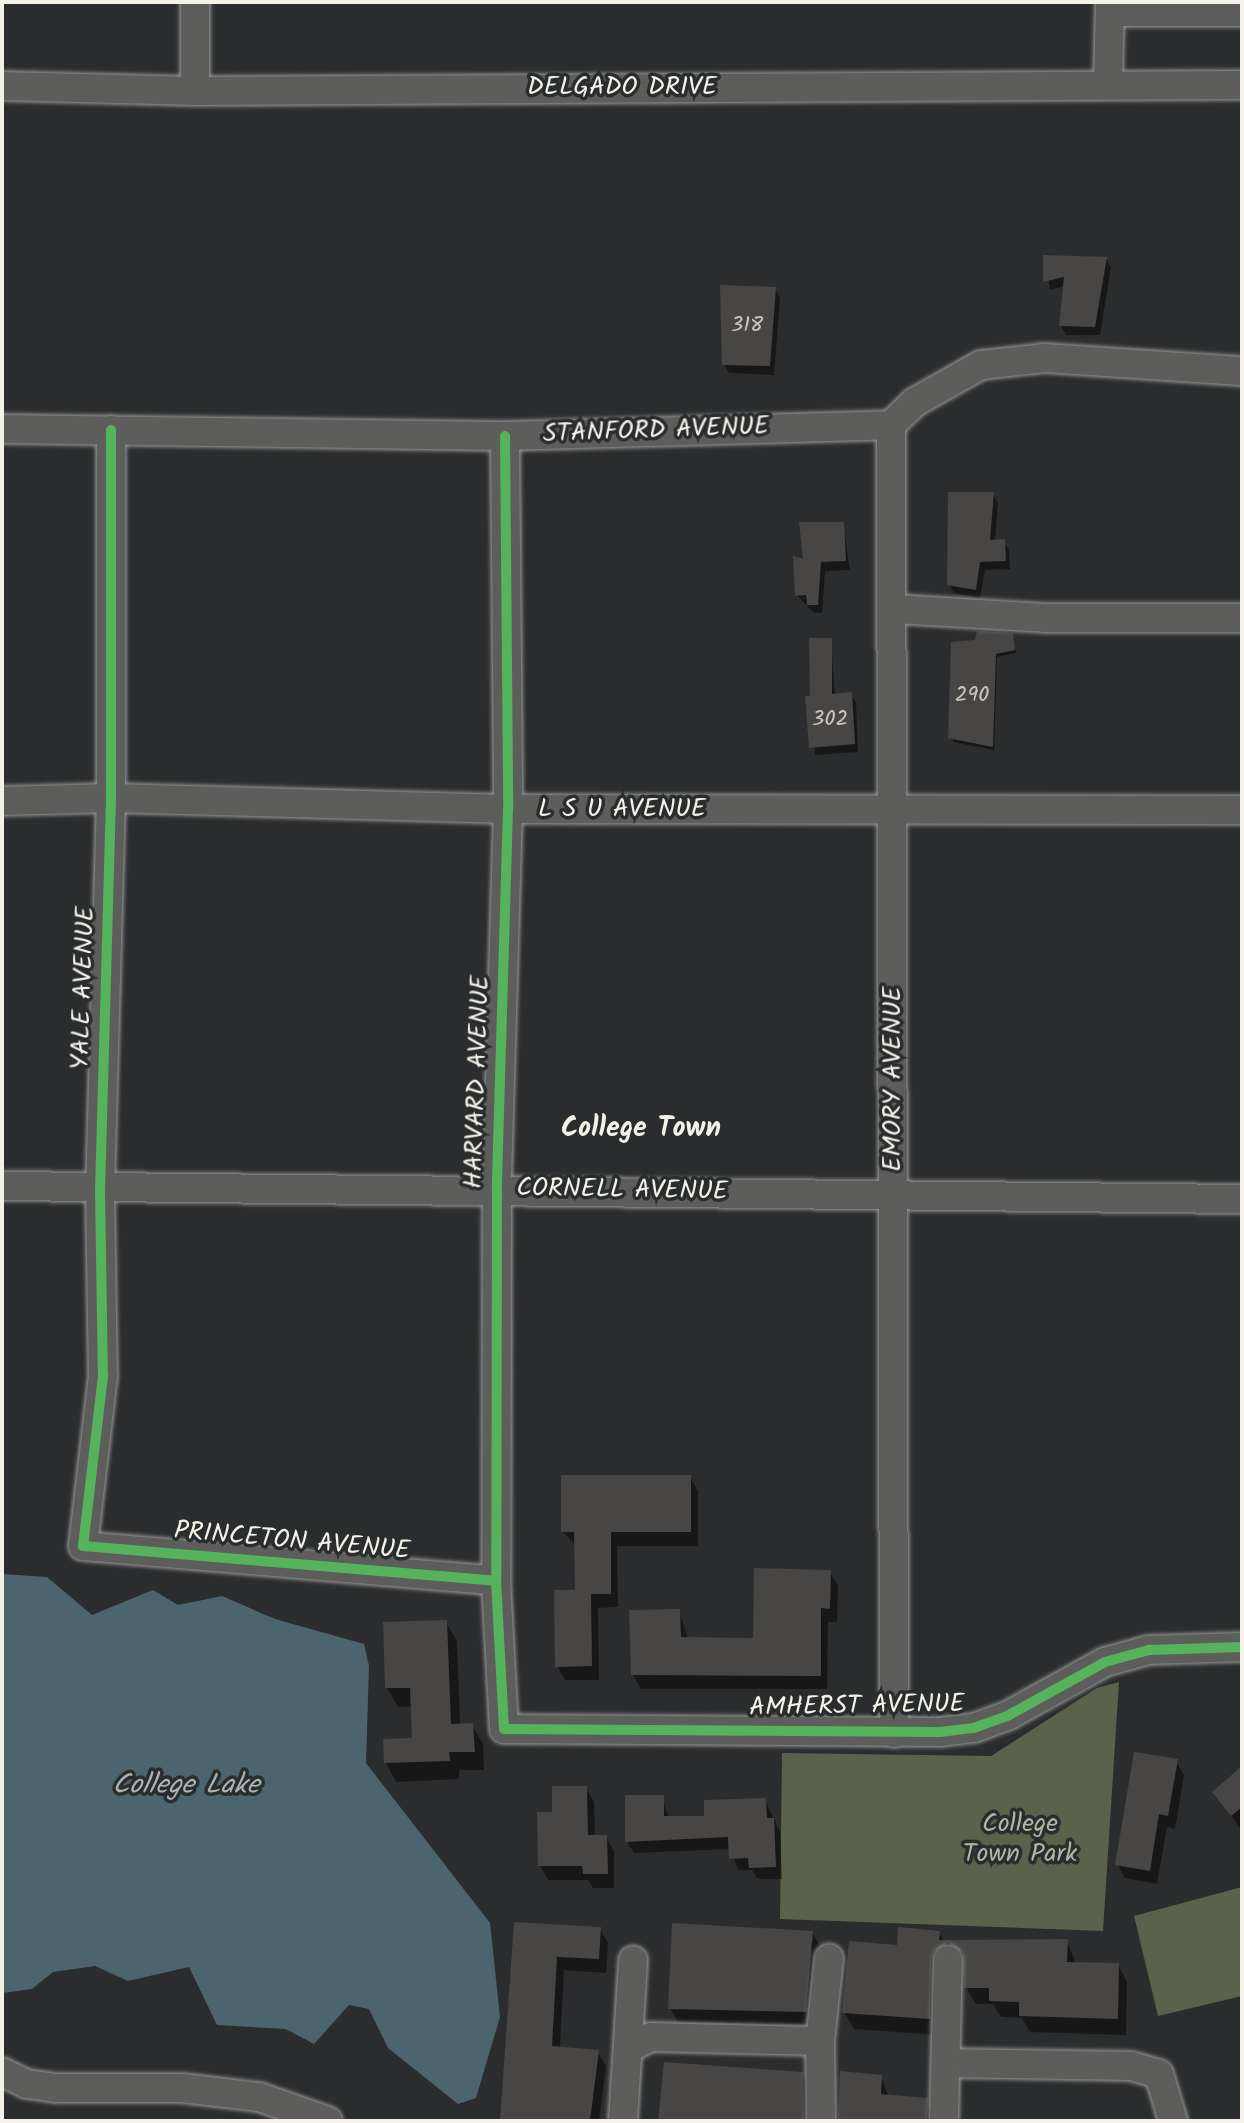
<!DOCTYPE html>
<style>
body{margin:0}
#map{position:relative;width:1244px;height:2123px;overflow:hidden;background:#2b2c2d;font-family:Kalam,sans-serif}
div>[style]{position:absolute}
.green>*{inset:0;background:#5b624b}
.water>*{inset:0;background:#4c646d}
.shadow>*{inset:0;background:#0007}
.building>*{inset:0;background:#484644}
.roads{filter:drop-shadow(0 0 2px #979796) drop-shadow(0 0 2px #979796)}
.minor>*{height:28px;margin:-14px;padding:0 14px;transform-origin:14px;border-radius:14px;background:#5d5d5c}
.cycleway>*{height:10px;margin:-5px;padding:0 5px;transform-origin:5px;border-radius:5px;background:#56b35d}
span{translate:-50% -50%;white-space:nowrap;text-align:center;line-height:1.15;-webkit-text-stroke:7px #2a2d2e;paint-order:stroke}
.number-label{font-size:22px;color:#c9c6bf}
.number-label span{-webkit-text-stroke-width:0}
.street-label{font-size:26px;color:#f4f1e8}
.park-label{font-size:26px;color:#b2b4a4}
.neighbourhood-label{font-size:28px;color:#f4f1e8;font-weight:700}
.water-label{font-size:28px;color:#aab4b3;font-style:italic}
.frame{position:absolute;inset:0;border:4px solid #f4f1e8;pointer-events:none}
</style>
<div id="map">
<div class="green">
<i style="clip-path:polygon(1119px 1682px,1103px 1931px,780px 1919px,782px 1753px,991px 1756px,1097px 1688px)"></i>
<i style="clip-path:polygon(1242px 1887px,1242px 1996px,1158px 2016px,1134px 1916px)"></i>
</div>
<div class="water">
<i style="clip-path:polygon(2px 1574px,47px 1577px,92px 1615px,153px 1590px,178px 1605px,222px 1596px,275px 1619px,364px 1644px,369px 1666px,366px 1763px,490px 1923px,500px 2017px,476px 2098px,458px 2104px,388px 2048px,369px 2009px,349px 2005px,314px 2044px,286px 2029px,217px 2025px,189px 1967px,128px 1981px,95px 1966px,53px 1972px,32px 1989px,2px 1993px)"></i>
</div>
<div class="shadow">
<i style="clip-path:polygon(1045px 257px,1106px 259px,1111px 267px,1100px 335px,1066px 335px,1061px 326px,1065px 286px,1050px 290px)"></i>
<i style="clip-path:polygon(775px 289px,780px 298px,774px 375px,729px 373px,724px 364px)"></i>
<i style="clip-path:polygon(993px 494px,998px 503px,995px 542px,1003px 541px,1009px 550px,1010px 569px,985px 570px,980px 598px,954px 593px,949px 584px)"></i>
<i style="clip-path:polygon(843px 524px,850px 570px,825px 571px,822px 613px,814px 613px,797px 595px,805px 561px)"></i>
<i style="clip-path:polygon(1012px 635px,1016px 653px,997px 657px,994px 750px,953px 742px,976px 642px)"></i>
<i style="clip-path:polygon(831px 640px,835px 696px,851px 695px,856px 702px,858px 752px,815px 755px,812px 698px)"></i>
<i style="clip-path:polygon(690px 1477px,698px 1491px,698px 1546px,617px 1546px,618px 1607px,598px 1608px,599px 1680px,565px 1680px,557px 1666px,577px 1592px,576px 1546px,563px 1532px)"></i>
<i style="clip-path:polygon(830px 1572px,838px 1586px,837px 1622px,828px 1622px,827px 1689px,641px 1689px,633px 1675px,679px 1611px,688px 1639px,755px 1640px)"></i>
<i style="clip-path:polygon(446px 1622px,457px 1641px,460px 1725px,472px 1725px,483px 1744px,484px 1770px,459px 1770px,459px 1779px,396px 1782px,386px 1763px,414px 1740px,413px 1706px,398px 1707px,387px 1688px)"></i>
<i style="clip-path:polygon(1176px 1761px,1184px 1775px,1175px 1829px,1167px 1827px,1157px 1884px,1125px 1878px,1117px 1864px)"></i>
<i style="clip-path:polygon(1242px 1769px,1242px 1827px,1240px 1828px,1214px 1792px)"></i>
<i style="clip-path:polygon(586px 1788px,594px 1802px,595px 1837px,606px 1837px,614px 1851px,614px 1888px,593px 1888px,588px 1880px,548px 1880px,540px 1866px,554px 1814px)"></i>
<i style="clip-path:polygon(662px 1797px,669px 1818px,707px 1818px,765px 1800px,780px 1832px,782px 1879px,758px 1879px,752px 1870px,738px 1870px,731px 1849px,634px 1853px,627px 1841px)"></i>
<i style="clip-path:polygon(516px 1924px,600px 1929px,608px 1943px,606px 1973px,564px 1970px,560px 2049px,597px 2052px,606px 2066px,599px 2121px,502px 2121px)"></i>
<i style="clip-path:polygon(812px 1932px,820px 1946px,813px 2025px,678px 2022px,670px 2008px)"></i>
<i style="clip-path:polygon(939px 1933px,944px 1942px,1067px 1941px,1076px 1964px,1118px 1965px,1127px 1982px,1126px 2035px,1030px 2032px,1022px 2018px,1001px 2017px,993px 2004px,976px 2004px,966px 1987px,966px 1963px,958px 1959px,938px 2035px,854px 2029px,844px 2012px,898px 1947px)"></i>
<i style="clip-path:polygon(802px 2074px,810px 2088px,811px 2121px,660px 2121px)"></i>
<i style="clip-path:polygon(881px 2077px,889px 2097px,926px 2100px,934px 2121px,839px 2121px)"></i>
</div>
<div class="building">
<i style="clip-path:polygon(1043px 255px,1107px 257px,1095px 327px,1059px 326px,1064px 277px,1043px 282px)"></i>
<i style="clip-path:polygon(720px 285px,776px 287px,770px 366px,722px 365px)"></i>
<i style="clip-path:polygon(948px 492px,994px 492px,990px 540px,1005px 539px,1006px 561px,980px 562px,976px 590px,947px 585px)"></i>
<i style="clip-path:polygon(799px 522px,844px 522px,846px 561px,821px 562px,818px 605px,807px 605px,806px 595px,795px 596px,793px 556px,803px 559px)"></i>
<i style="clip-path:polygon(977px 631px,1013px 633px,1015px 650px,996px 654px,993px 747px,948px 738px,951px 642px,975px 640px)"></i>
<i style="clip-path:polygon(809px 638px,832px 638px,832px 694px,852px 692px,855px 744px,809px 748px,805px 696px,810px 696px)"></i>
<i style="clip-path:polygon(561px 1475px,691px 1475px,691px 1532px,611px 1532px,611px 1594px,591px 1594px,592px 1666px,555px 1667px,554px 1590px,575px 1590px,574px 1532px,561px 1532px)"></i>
<i style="clip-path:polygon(754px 1568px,831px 1570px,830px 1609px,821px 1608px,821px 1676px,631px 1675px,629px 1610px,680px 1609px,681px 1637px,753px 1638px)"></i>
<i style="clip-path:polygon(447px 1620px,451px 1724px,473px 1723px,475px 1752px,449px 1752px,450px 1761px,384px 1763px,383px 1739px,412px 1738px,410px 1688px,385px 1688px,383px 1622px)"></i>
<i style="clip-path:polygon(1134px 1752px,1178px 1759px,1168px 1816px,1159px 1814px,1150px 1871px,1115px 1865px)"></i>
<i style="clip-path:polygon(1242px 1766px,1242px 1807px,1231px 1816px,1212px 1792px)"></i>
<i style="clip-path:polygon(552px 1786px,587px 1786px,588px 1835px,607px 1835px,608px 1874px,583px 1874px,582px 1866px,538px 1866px,537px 1812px,552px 1812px)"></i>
<i style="clip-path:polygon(625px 1795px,664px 1795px,664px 1816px,704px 1816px,704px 1800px,766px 1798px,767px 1818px,774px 1818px,776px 1867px,749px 1868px,748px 1858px,729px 1859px,728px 1837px,625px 1842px)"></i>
<i style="clip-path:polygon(514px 1922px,601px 1927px,599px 1959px,557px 1957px,552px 2046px,599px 2050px,590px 2121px,500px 2121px)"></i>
<i style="clip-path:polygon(672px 1923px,813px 1931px,806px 2012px,668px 2009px)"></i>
<i style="clip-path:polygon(898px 1927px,940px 1931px,939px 1940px,1068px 1939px,1067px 1962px,1119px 1963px,1118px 2019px,1019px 2016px,1019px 2002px,989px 2001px,989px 1988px,964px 1988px,963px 1953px,948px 1943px,934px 1951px,931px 1959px,930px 2019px,842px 2013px,849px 1941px,897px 1945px)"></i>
<i style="clip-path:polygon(664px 2062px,803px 2072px,804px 2121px,658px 2121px)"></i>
<i style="clip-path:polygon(840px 2071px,882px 2075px,881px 2094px,928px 2098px,927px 2121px,838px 2121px)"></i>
</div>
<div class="roads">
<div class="minor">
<i style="left:1110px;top:12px;width:132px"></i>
<i style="left:1108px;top:84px;width:82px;rotate:-88.6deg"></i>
<i style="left:2px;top:86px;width:193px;rotate:1.5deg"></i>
<i style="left:195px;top:91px;width:1047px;rotate:-0.33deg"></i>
<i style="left:195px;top:91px;width:89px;rotate:-90deg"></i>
<i style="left:891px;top:425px;width:1308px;rotate:89.87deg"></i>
<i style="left:2px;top:429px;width:503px;rotate:0.8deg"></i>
<i style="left:505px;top:436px;width:386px;rotate:-1.6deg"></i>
<i style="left:891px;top:425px;width:33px;rotate:-44deg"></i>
<i style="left:915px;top:402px;width:76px;rotate:-29.3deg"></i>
<i style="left:981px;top:365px;width:63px;rotate:-6.3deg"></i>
<i style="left:1044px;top:358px;width:198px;rotate:3.8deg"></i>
<i style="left:111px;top:430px;width:368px;rotate:90deg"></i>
<i style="left:111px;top:798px;width:393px;rotate:91.6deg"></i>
<i style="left:100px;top:1191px;width:185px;rotate:89.1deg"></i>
<i style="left:103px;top:1376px;width:171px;rotate:96.7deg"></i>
<i style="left:83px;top:1546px;width:414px;rotate:4.8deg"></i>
<i style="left:505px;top:436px;width:373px;rotate:89.5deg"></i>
<i style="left:508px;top:809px;width:380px;rotate:91.7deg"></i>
<i style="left:497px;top:1189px;width:392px;rotate:90.1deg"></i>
<i style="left:496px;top:1581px;width:148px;rotate:86.9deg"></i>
<i style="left:504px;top:1729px;width:436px;rotate:0.4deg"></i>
<i style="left:940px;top:1732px;width:34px;rotate:-7deg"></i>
<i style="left:974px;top:1728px;width:37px;rotate:-20deg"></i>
<i style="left:1009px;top:1715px;width:110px;rotate:-28.9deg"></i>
<i style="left:1105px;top:1662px;width:46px;rotate:-15.3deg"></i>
<i style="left:1149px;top:1650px;width:93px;rotate:-1.8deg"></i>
<i style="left:895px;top:609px;width:150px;rotate:3.4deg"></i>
<i style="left:1045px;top:618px;width:197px"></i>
<i style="left:2px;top:801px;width:109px;rotate:-1.6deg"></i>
<i style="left:111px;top:798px;width:397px;rotate:1.6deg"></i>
<i style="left:508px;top:809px;width:734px;rotate:0.08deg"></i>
<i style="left:2px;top:1186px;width:1240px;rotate:0.6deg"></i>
<i style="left:631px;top:2047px;width:22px;rotate:-27deg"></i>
<i style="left:651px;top:2037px;width:169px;rotate:1.4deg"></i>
<i style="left:946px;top:2063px;width:185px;rotate:0.9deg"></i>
<i style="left:1131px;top:2066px;width:29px;rotate:16deg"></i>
<i style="left:1159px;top:2074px;width:49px;rotate:73.4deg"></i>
<i style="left:2px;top:2072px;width:28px;rotate:26deg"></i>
<i style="left:27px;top:2084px;width:30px;rotate:8deg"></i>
<i style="left:57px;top:2088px;width:125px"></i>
<i style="left:182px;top:2088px;width:78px;rotate:6.7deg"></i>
<i style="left:259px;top:2097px;width:73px;rotate:19.2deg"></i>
<i style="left:944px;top:2119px;width:159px;rotate:-88.6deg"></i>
<i style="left:623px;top:2121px;width:161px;rotate:-86.4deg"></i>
<i style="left:821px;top:2121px;width:80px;rotate:-90.7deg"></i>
<i style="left:820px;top:2041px;width:83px;rotate:-83.8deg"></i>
</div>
</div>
<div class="cycleway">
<i style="left:111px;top:430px;width:368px;rotate:90deg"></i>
<i style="left:111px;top:798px;width:393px;rotate:91.6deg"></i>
<i style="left:100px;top:1191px;width:185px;rotate:89.1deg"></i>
<i style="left:103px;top:1376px;width:171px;rotate:96.7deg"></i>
<i style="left:83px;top:1546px;width:414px;rotate:4.8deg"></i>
<i style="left:505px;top:436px;width:373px;rotate:89.5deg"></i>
<i style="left:508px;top:809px;width:380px;rotate:91.7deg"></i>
<i style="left:497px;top:1189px;width:392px;rotate:90.1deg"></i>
<i style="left:496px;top:1581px;width:148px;rotate:86.9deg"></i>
<i style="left:504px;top:1729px;width:436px;rotate:0.4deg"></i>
<i style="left:940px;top:1732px;width:34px;rotate:-7deg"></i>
<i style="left:974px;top:1728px;width:37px;rotate:-20deg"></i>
<i style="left:1009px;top:1715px;width:110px;rotate:-28.9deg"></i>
<i style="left:1105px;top:1662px;width:46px;rotate:-15.3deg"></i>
<i style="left:1149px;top:1650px;width:93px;rotate:-1.8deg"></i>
</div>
<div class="number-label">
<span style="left:747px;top:326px">318</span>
<span style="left:972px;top:696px">290</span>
<span style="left:830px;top:720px">302</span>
</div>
<div class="street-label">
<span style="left:622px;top:88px">DELGADO DRIVE</span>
<span style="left:656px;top:431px;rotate:-2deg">STANFORD AVENUE</span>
<span style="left:622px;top:810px">L S U AVENUE</span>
<span style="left:84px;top:988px;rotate:-88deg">YALE AVENUE</span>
<span style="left:894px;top:1079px;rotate:-90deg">EMORY AVENUE</span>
<span style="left:478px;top:1082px;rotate:-88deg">HARVARD AVENUE</span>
<span style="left:622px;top:1191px;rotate:1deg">CORNELL AVENUE</span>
<span style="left:292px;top:1542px;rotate:5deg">PRINCETON AVENUE</span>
<span style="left:857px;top:1707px;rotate:-1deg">AMHERST AVENUE</span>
</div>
<div class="park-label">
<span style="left:1020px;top:1840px">College<br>Town Park</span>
</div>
<div class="neighbourhood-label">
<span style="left:641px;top:1129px">College Town</span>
</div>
<div class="water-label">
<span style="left:186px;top:1786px">College Lake</span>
</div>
<div class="frame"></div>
</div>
